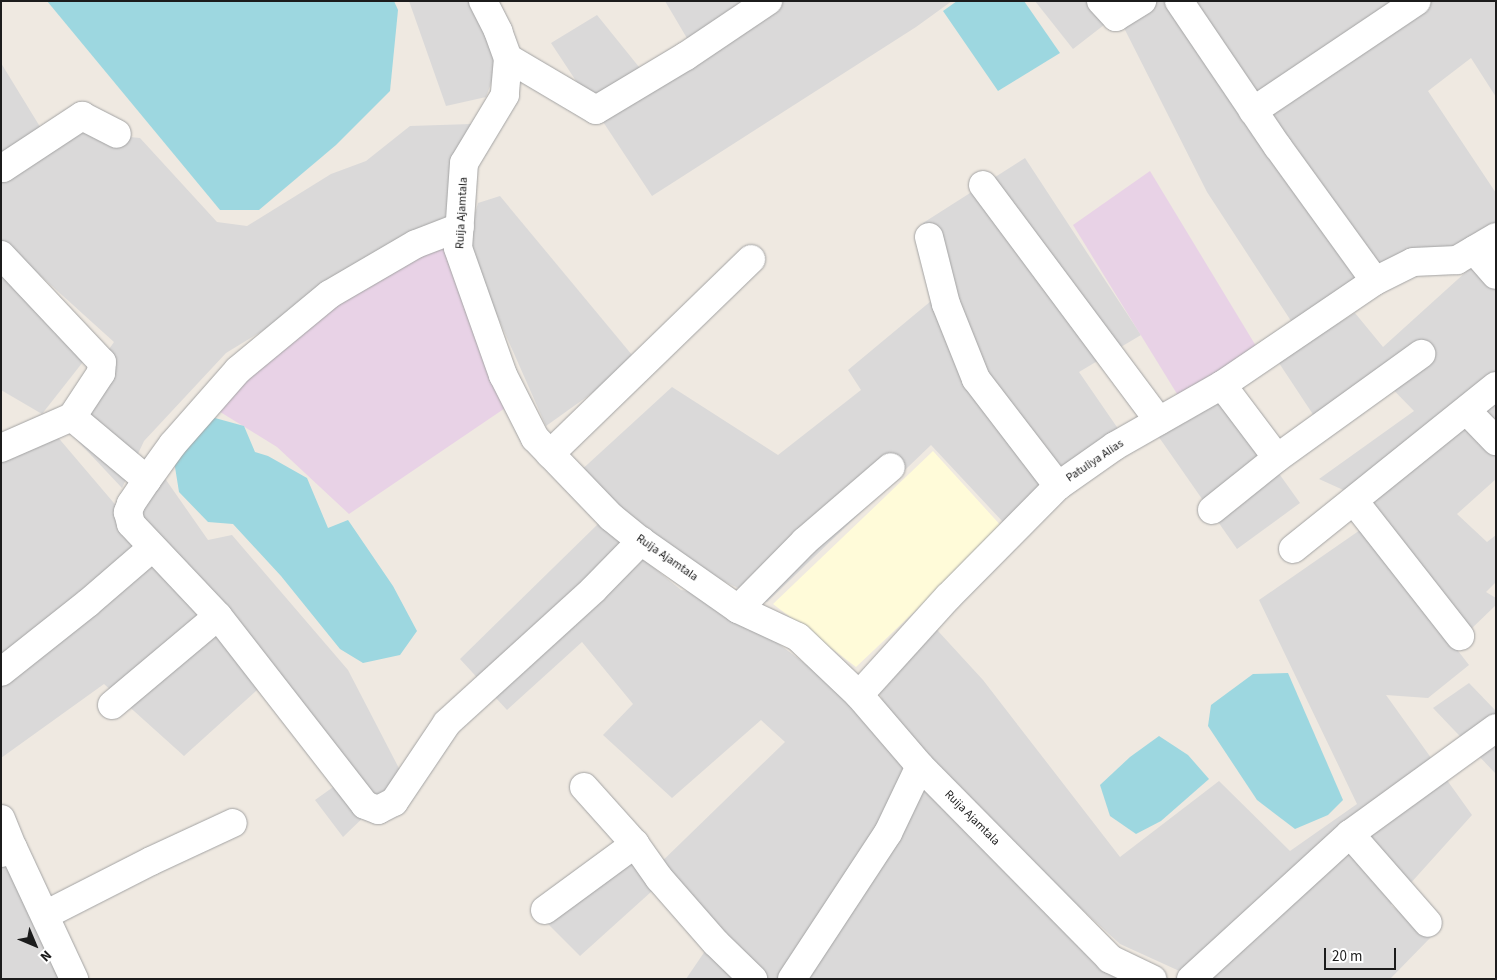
<!DOCTYPE html>
<style>
body{margin:0}
#map{position:relative;width:1497px;height:980px;overflow:hidden;background:#efe9e1;font-family:"Source Sans 3",sans-serif}
div>[style]{position:absolute}
.residential>*{inset:0;background:#dad9d9}
.industrial>*{inset:0;background:#e8d2e6}
.education>*{inset:0;background:#fffbd9}
.water>*{inset:0;background:#9dd7e0}
.roads{filter:drop-shadow(0 0 1px #a3a3a3) drop-shadow(0 0 1px #a3a3a3)}
.minor>*{height:28px;margin:-14px;padding:0 14px;transform-origin:14px;border-radius:14px;background:#fff}
.tertiary>*{height:28px;margin:-14px;padding:0 14px;transform-origin:14px;border-radius:14px;background:#fff}
span{translate:-50% -50%;white-space:nowrap;text-align:center;line-height:1.15;-webkit-text-stroke:4px #fff;paint-order:stroke}
.street-label{font-size:12px;color:#1c1c1c}
.frame{position:absolute;inset:0;border:2px solid #1c1c1c;pointer-events:none}
.north{position:absolute;left:10px;top:920px;width:50px;height:50px;-webkit-text-stroke:4px #fff;paint-order:stroke;rotate:135deg;font-size:14px;font-weight:700;line-height:20px;text-align:center;color:#1c1c1c}
.north::after{content:'';display:block;margin:auto;width:18px;height:22px;background:#1c1c1c;clip-path:polygon(50% 0,100% 100%,50% 72%,0 100%)}
.scale{position:absolute;left:1324px;top:948px;width:72px;height:22px;box-sizing:border-box;border:2px solid #1c1c1c;border-top:0;padding-left:6px;font-size:15px;line-height:18px;white-space:nowrap;color:#1c1c1c;-webkit-text-stroke:4px #fff;paint-order:stroke}
</style>
<div id="map">
<div class="residential">
<i style="clip-path:polygon(409px 1px,471px 1px,501px 56px,486px 97px,446px 106px)"></i>
<i style="clip-path:polygon(665px 1px,952px 1px,916px 27px,652px 196px,551px 43px,597px 15px,656px 88px,701px 62px)"></i>
<i style="clip-path:polygon(1035px 1px,1096px 1px,1113px 18px,1073px 49px)"></i>
<i style="clip-path:polygon(1150px 1px,1496px 1px,1496px 97px,1471px 58px,1428px 91px,1496px 193px,1496px 226px,1295px 327px,1207px 192px,1121px 22px)"></i>
<i style="clip-path:polygon(1px 63px,53px 148px,77px 132px,140px 138px,217px 222px,247px 226px,331px 174px,366px 161px,410px 126px,471px 124px,453px 220px,395px 250px,226px 353px,144px 441px,122px 488px,59px 421px,114px 342px,1px 240px)"></i>
<i style="clip-path:polygon(1025px 158px,1141px 335px,1079px 372px,1121px 433px,1003px 522px,931px 445px,767px 602px,713px 576px,599px 503px,577px 474px,672px 387px,778px 455px,861px 390px,848px 370px,931px 301px,923px 223px)"></i>
<i style="clip-path:polygon(500px 196px,637px 361px,546px 426px,466px 245px,478px 203px)"></i>
<i style="clip-path:polygon(1px 255px,97px 344px,42px 414px,1px 390px)"></i>
<i style="clip-path:polygon(1478px 261px,1496px 282px,1496px 479px,1457px 514px,1487px 542px,1496px 535px,1496px 582px,1486px 592px,1496px 598px,1496px 605px,1469px 631px,1370px 502px,1319px 479px,1414px 411px,1377px 373px,1318px 422px,1277px 360px,1355px 313px,1383px 347px)"></i>
<i style="clip-path:polygon(1223px 395px,1300px 503px,1237px 549px,1156px 433px)"></i>
<i style="clip-path:polygon(50px 428px,119px 509px,157px 467px,208px 540px,232px 535px,348px 670px,404px 778px,343px 837px,315px 800px,350px 775px,278px 671px,184px 756px,104px 684px,1px 758px,1px 454px)"></i>
<i style="clip-path:polygon(599px 523px,681px 590px,713px 595px,835px 686px,909px 768px,879px 834px,779px 979px,686px 979px,720px 929px,672px 873px,580px 956px,546px 922px,626px 842px,651px 872px,785px 742px,761px 720px,672px 798px,603px 735px,633px 704px,582px 642px,507px 710px,460px 659px)"></i>
<i style="clip-path:polygon(1363px 528px,1469px 665px,1428px 698px,1386px 695px,1472px 815px,1391px 905px,1431px 937px,1390px 979px,1197px 979px,1120px 944px,1008px 842px,898px 734px,871px 675px,927px 619px,983px 680px,1120px 857px,1219px 781px,1290px 851px,1357px 804px,1259px 600px)"></i>
<i style="clip-path:polygon(1469px 683px,1496px 711px,1496px 774px,1433px 708px)"></i>
<i style="clip-path:polygon(920px 784px,1142px 979px,803px 979px)"></i>
<i style="clip-path:polygon(1px 842px,71px 979px,1px 979px)"></i>
</div>
<div class="industrial">
<i style="clip-path:polygon(1150px 171px,1259px 351px,1182px 402px,1073px 225px)"></i>
<i style="clip-path:polygon(447px 238px,511px 404px,349px 514px,277px 447px,204px 402px,243px 364px)"></i>
</div>
<div class="education">
<i style="clip-path:polygon(933px 451px,1003px 528px,856px 667px,773px 604px)"></i>
</div>
<div class="water">
<i style="clip-path:polygon(47px 1px,394px 1px,398px 10px,390px 91px,336px 145px,259px 210px,220px 210px)"></i>
<i style="clip-path:polygon(957px 1px,1024px 1px,1060px 53px,998px 91px,943px 11px)"></i>
<i style="clip-path:polygon(215px 418px,244px 426px,255px 452px,268px 456px,307px 478px,328px 528px,348px 520px,393px 586px,417px 631px,400px 655px,363px 663px,340px 649px,281px 576px,233px 524px,208px 522px,179px 492px,171px 442px)"></i>
<i style="clip-path:polygon(1288px 673px,1343px 800px,1328px 815px,1295px 829px,1257px 800px,1208px 726px,1211px 705px,1253px 674px)"></i>
<i style="clip-path:polygon(1159px 736px,1188px 755px,1209px 779px,1161px 821px,1136px 834px,1110px 816px,1100px 785px,1130px 757px)"></i>
</div>
<div class="roads">
<div class="minor">
<i style="left:1101px;top:1px;width:22px;rotate:47deg"></i>
<i style="left:1116px;top:17px;width:31px;rotate:-32deg"></i>
<i style="left:1179px;top:1px;width:176px;rotate:55.9deg"></i>
<i style="left:1278px;top:147px;width:165px;rotate:54.1deg"></i>
<i style="left:508px;top:58px;width:102px;rotate:30.6deg"></i>
<i style="left:596px;top:110px;width:105px;rotate:-31deg"></i>
<i style="left:686px;top:56px;width:99px;rotate:-33.9deg"></i>
<i style="left:1253px;top:111px;width:197px;rotate:-33.9deg"></i>
<i style="left:1px;top:167px;width:2px;rotate:27deg"></i>
<i style="left:3px;top:168px;width:95px;rotate:-33.4deg"></i>
<i style="left:82px;top:116px;width:39px;rotate:27deg"></i>
<i style="left:983px;top:185px;width:294px;rotate:53.3deg"></i>
<i style="left:929px;top:237px;width:69px;rotate:75.8deg"></i>
<i style="left:946px;top:304px;width:81px;rotate:68.2deg"></i>
<i style="left:976px;top:379px;width:135px;rotate:52.5deg"></i>
<i style="left:1474px;top:250px;width:33px;rotate:49deg"></i>
<i style="left:1px;top:255px;width:147px;rotate:46.7deg"></i>
<i style="left:102px;top:362px;width:11px;rotate:95deg"></i>
<i style="left:101px;top:373px;width:53px;rotate:123.4deg"></i>
<i style="left:72px;top:417px;width:98px;rotate:40deg"></i>
<i style="left:147px;top:480px;width:29px;rotate:124deg"></i>
<i style="left:131px;top:504px;width:9px;rotate:111deg"></i>
<i style="left:128px;top:512px;width:12px;rotate:76deg"></i>
<i style="left:131px;top:524px;width:127px;rotate:46.6deg"></i>
<i style="left:218px;top:616px;width:239px;rotate:52.1deg"></i>
<i style="left:365px;top:805px;width:14px;rotate:21deg"></i>
<i style="left:378px;top:810px;width:18px;rotate:-27deg"></i>
<i style="left:394px;top:802px;width:95px;rotate:-56.1deg"></i>
<i style="left:447px;top:723px;width:197px;rotate:-42.3deg"></i>
<i style="left:593px;top:590px;width:69px;rotate:-45.6deg"></i>
<i style="left:1222px;top:385px;width:91px;rotate:53deg"></i>
<i style="left:1467px;top:411px;width:42px;rotate:46deg"></i>
<i style="left:1px;top:448px;width:77px;rotate:-23.6deg"></i>
<i style="left:550px;top:454px;width:280px;rotate:-44.1deg"></i>
<i style="left:147px;top:480px;width:44px;rotate:-54.2deg"></i>
<i style="left:173px;top:444px;width:98px;rotate:-48.7deg"></i>
<i style="left:238px;top:370px;width:119px;rotate:-39.6deg"></i>
<i style="left:330px;top:294px;width:99px;rotate:-30.2deg"></i>
<i style="left:416px;top:244px;width:47px;rotate:-21.1deg"></i>
<i style="left:1354px;top:501px;width:172px;rotate:51.9deg"></i>
<i style="left:1212px;top:510px;width:83px;rotate:-38.7deg"></i>
<i style="left:1277px;top:458px;width:178px;rotate:-35.8deg"></i>
<i style="left:1293px;top:549px;width:260px;rotate:-38.8deg"></i>
<i style="left:738px;top:609px;width:95px;rotate:-45.4deg"></i>
<i style="left:805px;top:541px;width:113px;rotate:-40.7deg"></i>
<i style="left:1px;top:672px;width:111px;rotate:-38.4deg"></i>
<i style="left:88px;top:603px;width:84px;rotate:-40.7deg"></i>
<i style="left:859px;top:695px;width:132px;rotate:-47.8deg"></i>
<i style="left:948px;top:597px;width:156px;rotate:-45.3deg"></i>
<i style="left:1058px;top:486px;width:70px;rotate:-35.1deg"></i>
<i style="left:1115px;top:446px;width:123px;rotate:-29.7deg"></i>
<i style="left:1222px;top:385px;width:185px;rotate:-34.2deg"></i>
<i style="left:1375px;top:281px;width:42px;rotate:-26.6deg"></i>
<i style="left:1413px;top:262px;width:44px;rotate:-2.6deg"></i>
<i style="left:1457px;top:260px;width:45px;rotate:-30.5deg"></i>
<i style="left:112px;top:705px;width:138px;rotate:-40deg"></i>
<i style="left:584px;top:787px;width:76px;rotate:48.2deg"></i>
<i style="left:635px;top:844px;width:42px;rotate:54.8deg"></i>
<i style="left:659px;top:878px;width:86px;rotate:48.8deg"></i>
<i style="left:716px;top:943px;width:52px;rotate:44.2deg"></i>
<i style="left:1px;top:819px;width:31px;rotate:68deg"></i>
<i style="left:1350px;top:834px;width:118px;rotate:48.8deg"></i>
<i style="left:1px;top:853px;width:13px;rotate:-23deg"></i>
<i style="left:13px;top:848px;width:145px;rotate:65deg"></i>
<i style="left:545px;top:910px;width:112px;rotate:-36.3deg"></i>
<i style="left:45px;top:915px;width:119px;rotate:-27deg"></i>
<i style="left:151px;top:861px;width:90px;rotate:-24.9deg"></i>
<i style="left:792px;top:979px;width:175px;rotate:-56.7deg"></i>
<i style="left:888px;top:833px;width:74px;rotate:-64.5deg"></i>
<i style="left:1191px;top:979px;width:215px;rotate:-42.4deg"></i>
<i style="left:1350px;top:834px;width:180px;rotate:-36deg"></i>
</div>
<div class="tertiary">
<i style="left:483px;top:1px;width:34px;rotate:63deg"></i>
<i style="left:498px;top:31px;width:29px;rotate:70deg"></i>
<i style="left:508px;top:58px;width:37px;rotate:95deg"></i>
<i style="left:505px;top:95px;width:79px;rotate:121.1deg"></i>
<i style="left:464px;top:163px;width:85px;rotate:94deg"></i>
<i style="left:458px;top:248px;width:135px;rotate:70.5deg"></i>
<i style="left:503px;top:375px;width:71px;rotate:63.1deg"></i>
<i style="left:535px;top:438px;width:110px;rotate:46.1deg"></i>
<i style="left:611px;top:517px;width:38px;rotate:39deg"></i>
<i style="left:641px;top:541px;width:118px;rotate:35deg"></i>
<i style="left:738px;top:609px;width:66px;rotate:25deg"></i>
<i style="left:798px;top:637px;width:84px;rotate:43.6deg"></i>
<i style="left:859px;top:695px;width:94px;rotate:49.3deg"></i>
<i style="left:920px;top:766px;width:271px;rotate:45.4deg"></i>
<i style="left:1110px;top:959px;width:47px;rotate:25.5deg"></i>
</div>
</div>
<div class="street-label">
<span style="left:462px;top:213px;rotate:-87deg">Ruija Ajamtala</span>
<span style="left:1095px;top:461px;rotate:-34deg">Patuliya Alias</span>
<span style="left:667px;top:558px;rotate:35deg">Ruija Ajamtala</span>
<span style="left:972px;top:818px;rotate:45deg">Ruija Ajamtala</span>
</div>
<div class="frame"></div>
<div class="north">N</div>
<div class="scale">20 m</div>
</div>
